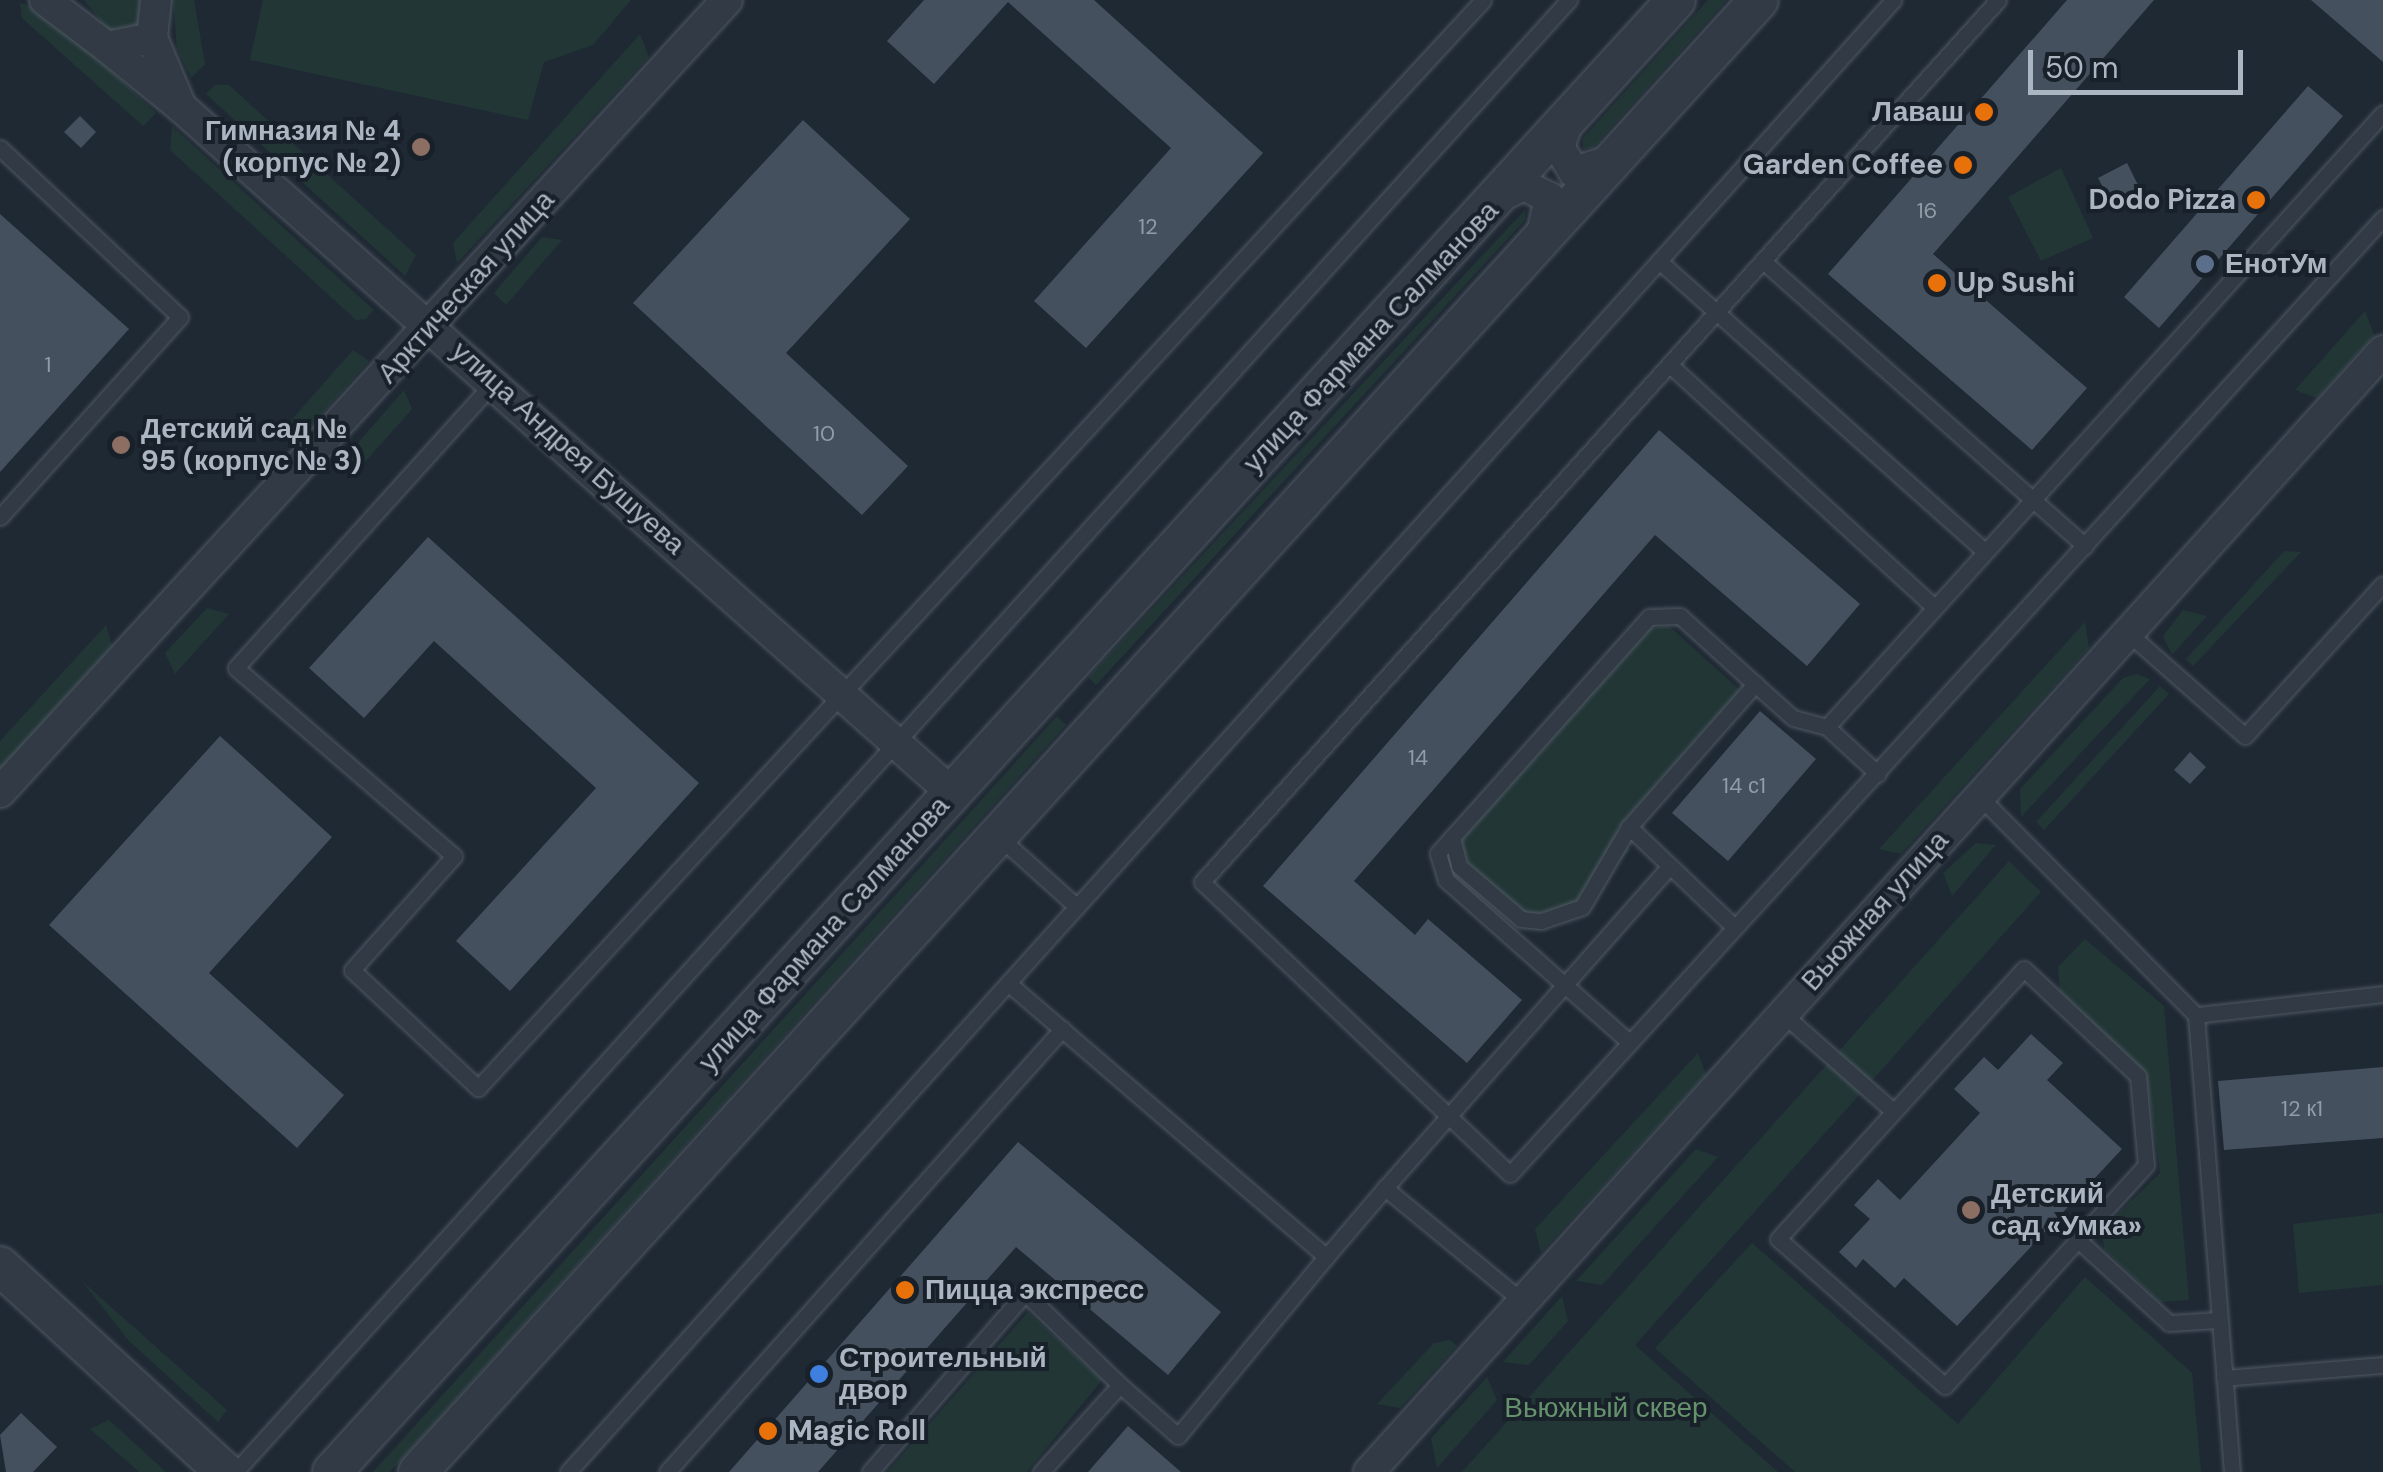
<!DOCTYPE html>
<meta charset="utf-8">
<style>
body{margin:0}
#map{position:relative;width:2383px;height:1472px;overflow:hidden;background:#1f2934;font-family:"DM Sans",sans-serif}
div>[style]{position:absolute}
.green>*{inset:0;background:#223636}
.building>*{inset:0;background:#45505e}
.roads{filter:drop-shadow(0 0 2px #505963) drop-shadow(0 0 2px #505963)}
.service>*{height:15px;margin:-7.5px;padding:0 7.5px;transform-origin:7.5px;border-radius:7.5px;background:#323b45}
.minor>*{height:30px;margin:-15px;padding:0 15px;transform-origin:15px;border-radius:15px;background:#323b45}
.tertiary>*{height:38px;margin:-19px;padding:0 19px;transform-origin:19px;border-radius:19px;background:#323b45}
.dots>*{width:28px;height:28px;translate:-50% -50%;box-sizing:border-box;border:5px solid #182029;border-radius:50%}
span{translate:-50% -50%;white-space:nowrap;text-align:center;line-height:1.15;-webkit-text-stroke:8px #182029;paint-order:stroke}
.number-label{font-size:22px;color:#929ca9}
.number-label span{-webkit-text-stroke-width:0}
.poi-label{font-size:28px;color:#acb6c2;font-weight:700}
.right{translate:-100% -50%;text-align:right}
.left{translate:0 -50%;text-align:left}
.street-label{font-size:28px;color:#acb6c2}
.park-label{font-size:28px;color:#65916d}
.scale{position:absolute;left:2028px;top:50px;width:215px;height:45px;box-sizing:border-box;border:5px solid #acb6c2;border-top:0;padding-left:12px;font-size:30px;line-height:35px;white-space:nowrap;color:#acb6c2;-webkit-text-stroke:8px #182029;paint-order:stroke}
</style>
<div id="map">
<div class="green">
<i style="clip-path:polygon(84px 0,141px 0,138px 29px,111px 34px)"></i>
<i style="clip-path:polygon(173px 0,194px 0,205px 64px,191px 78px,177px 49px)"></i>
<i style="clip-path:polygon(263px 0,631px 0,593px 45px,544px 62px,528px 120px,250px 60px)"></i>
<i style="clip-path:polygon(1708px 0,1727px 0,1593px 148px,1583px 149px,1583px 138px)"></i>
<i style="clip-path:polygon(20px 3px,47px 11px,156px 113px,143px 126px,22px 18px)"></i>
<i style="clip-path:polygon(640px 34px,649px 57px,457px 263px,453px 243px)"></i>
<i style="clip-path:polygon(215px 85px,229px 85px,416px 255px,405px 276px,206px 94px)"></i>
<i style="clip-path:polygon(172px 126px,374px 310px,366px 319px,356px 320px,170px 150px)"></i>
<i style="clip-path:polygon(2061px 168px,2093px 238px,2041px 261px,2008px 197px)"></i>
<i style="clip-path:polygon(1525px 210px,1525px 220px,1096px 685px,1088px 677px)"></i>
<i style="clip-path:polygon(542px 237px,562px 240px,506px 305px,494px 293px)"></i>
<i style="clip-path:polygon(2365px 311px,2374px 335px,2317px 398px,2295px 390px)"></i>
<i style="clip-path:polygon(353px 350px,369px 361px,309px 429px,288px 424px)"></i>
<i style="clip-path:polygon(404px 390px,412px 409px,350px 479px,343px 460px)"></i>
<i style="clip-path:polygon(2284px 551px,2301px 552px,2193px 666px,2186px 659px)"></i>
<i style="clip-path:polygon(207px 608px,229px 614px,175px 674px,165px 653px)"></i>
<i style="clip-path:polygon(2183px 610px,2207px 616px,2172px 655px,2163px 636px)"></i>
<i style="clip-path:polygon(2085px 622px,2089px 648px,1901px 854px,1879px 849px)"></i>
<i style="clip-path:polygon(106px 625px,112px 646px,0 769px,0 741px)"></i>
<i style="clip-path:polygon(1669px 626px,1740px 690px,1617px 829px,1630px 850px,1567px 911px,1522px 914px,1473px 872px,1457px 836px,1649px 628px)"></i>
<i style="clip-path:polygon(2137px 674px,2150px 679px,2021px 817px,2020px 789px,2123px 678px)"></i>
<i style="clip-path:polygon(2160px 686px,2169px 694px,2044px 830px,2036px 822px)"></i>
<i style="clip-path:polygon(1057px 716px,1066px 725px,390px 1472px,373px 1472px)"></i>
<i style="clip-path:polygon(1976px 843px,1996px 845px,1952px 896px,1943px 873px)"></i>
<i style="clip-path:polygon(2009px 861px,2041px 892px,1635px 1345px,1778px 1472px,1462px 1472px)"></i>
<i style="clip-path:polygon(2085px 939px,2164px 1006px,2189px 1300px,2160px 1302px,2104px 1249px,2102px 1229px,2160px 1173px,2146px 1073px,2060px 992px,2058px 967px)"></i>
<i style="clip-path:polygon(1698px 1053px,1706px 1074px,1541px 1253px,1535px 1229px)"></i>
<i style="clip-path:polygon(1696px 1149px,1718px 1157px,1602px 1285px,1576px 1281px)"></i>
<i style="clip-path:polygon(2383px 1213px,2383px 1285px,2299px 1293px,2293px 1224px)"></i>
<i style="clip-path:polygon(1752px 1243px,1958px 1424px,2085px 1277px,2192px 1373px,2201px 1472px,1795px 1472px,1655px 1348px)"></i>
<i style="clip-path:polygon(82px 1281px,227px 1410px,218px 1422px,128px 1340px)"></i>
<i style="clip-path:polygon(1562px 1296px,1568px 1321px,1529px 1365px,1503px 1362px)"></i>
<i style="clip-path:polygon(1028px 1312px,1102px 1380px,1027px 1472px,887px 1472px)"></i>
<i style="clip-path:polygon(1450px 1340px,1457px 1346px,1400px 1408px,1377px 1404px,1434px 1343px)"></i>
<i style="clip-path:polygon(1487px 1377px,1497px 1400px,1437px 1468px,1431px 1438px)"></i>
<i style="clip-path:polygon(109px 1420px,166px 1472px,139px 1472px,90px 1429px)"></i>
</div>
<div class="building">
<i style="clip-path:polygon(924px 0,1094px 0,1263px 153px,1086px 348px,1034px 301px,1171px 148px,1008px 2px,934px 84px,887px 41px)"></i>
<i style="clip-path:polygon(2067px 0,2154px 0,1933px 254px,2087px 388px,2032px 450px,1828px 274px)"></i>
<i style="clip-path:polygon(2311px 0,2383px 0,2383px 62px)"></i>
<i style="clip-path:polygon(2308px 86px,2343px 116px,2159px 328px,2124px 297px)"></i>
<i style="clip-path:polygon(80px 116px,96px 132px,81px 148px,64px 132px)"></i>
<i style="clip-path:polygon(803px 120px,910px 219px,786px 353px,908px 466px,862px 515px,633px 303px)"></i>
<i style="clip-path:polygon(2127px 163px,2143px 195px,2115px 210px,2098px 178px)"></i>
<i style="clip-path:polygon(0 214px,129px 329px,0 472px)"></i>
<i style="clip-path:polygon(1659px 430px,1860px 604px,1807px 666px,1655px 535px,1354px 881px,1415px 935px,1428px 919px,1522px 1000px,1467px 1063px,1263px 886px)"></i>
<i style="clip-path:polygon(428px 537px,699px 783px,510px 991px,456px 941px,596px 788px,434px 641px,364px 718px,309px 668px)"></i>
<i style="clip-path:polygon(1760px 711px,1816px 759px,1728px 861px,1672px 813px)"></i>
<i style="clip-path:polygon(220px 736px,332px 837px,209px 973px,344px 1095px,297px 1148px,49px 925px)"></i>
<i style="clip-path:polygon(2190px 752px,2206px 767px,2190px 784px,2174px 770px)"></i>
<i style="clip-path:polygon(2031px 1034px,2063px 1063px,2047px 1080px,2122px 1149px,1957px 1326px,1904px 1278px,1895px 1288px,1863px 1259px,1856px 1268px,1839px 1252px,1870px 1219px,1854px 1205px,1878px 1179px,1900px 1200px,1980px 1113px,1954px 1089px,1984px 1057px,1998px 1070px)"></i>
<i style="clip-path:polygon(2383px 1067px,2383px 1138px,2224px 1150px,2218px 1081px)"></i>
<i style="clip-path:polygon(1018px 1142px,1221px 1312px,1168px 1375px,1016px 1247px,818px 1472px,729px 1472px)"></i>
<i style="clip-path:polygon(21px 1413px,57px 1447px,33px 1472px,6px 1472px,0 1435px)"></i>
<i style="clip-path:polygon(1128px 1426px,1181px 1472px,1088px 1472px)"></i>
</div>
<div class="roads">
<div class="service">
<i style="left:1998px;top:0;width:1188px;rotate:132.07deg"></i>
<i style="left:1202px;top:882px;width:424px;rotate:43.5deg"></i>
<i style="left:1510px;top:1174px;width:1295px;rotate:-47.6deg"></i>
<i style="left:0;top:148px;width:247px;rotate:43.2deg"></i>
<i style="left:180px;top:317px;width:269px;rotate:132deg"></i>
<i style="left:1659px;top:261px;width:351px;rotate:-48.1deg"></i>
<i style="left:1763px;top:261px;width:430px;rotate:41.5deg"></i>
<i style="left:1670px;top:365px;width:358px;rotate:42.5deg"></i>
<i style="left:494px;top:382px;width:385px;rotate:132.1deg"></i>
<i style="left:236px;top:668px;width:288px;rotate:40.8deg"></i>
<i style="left:454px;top:856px;width:153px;rotate:131.8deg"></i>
<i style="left:352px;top:970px;width:173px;rotate:43.1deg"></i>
<i style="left:478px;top:1088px;width:1481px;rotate:-47.27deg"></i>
<i style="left:2127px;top:632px;width:157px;rotate:41.4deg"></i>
<i style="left:2245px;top:736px;width:205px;rotate:-47.8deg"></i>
<i style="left:1827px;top:727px;width:828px;rotate:-47.84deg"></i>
<i style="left:1979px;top:796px;width:308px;rotate:45.3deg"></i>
<i style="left:2196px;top:1015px;width:458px;rotate:85.5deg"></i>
<i style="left:998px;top:836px;width:106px;rotate:41.9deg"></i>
<i style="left:1452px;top:837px;width:30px;rotate:76deg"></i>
<i style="left:1459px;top:866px;width:82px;rotate:40.5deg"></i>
<i style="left:1521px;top:919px;width:20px;rotate:6deg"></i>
<i style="left:1541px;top:921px;width:43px;rotate:-18.9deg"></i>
<i style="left:1582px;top:907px;width:93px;rotate:-59.6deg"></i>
<i style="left:1731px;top:924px;width:141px;rotate:-136.4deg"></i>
<i style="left:1629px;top:827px;width:191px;rotate:-48.6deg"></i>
<i style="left:1755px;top:684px;width:51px;rotate:41.8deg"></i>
<i style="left:1793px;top:718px;width:35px;rotate:15deg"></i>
<i style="left:1827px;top:727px;width:69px;rotate:42.7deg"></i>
<i style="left:2024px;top:969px;width:156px;rotate:43.2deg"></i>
<i style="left:2138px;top:1076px;width:89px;rotate:84.9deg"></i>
<i style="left:2146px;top:1165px;width:299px;rotate:132.3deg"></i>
<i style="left:1945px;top:1386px;width:222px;rotate:-138.6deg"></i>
<i style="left:1778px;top:1239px;width:365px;rotate:-47.7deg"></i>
<i style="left:1008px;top:983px;width:972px;rotate:-47.96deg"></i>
<i style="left:1659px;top:261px;width:436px;rotate:41.7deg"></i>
<i style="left:1783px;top:1014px;width:145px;rotate:41.4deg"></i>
<i style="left:2196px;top:1015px;width:188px;rotate:-6.4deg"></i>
<i style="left:1628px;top:1041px;width:243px;rotate:-138.5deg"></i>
<i style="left:1446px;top:880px;width:28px;rotate:-107deg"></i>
<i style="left:1438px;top:853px;width:317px;rotate:-48.2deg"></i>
<i style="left:1649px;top:617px;width:31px;rotate:-2deg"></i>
<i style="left:1680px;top:616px;width:101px;rotate:42.2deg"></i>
<i style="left:2078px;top:1240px;width:123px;rotate:42.4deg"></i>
<i style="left:2169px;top:1323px;width:49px;rotate:-3.5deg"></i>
<i style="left:1326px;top:1257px;width:91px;rotate:-49.5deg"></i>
<i style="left:1522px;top:1301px;width:178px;rotate:-140.5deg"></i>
<i style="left:1385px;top:1188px;width:427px;rotate:-48.5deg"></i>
<i style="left:2224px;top:1378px;width:160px;rotate:-4.7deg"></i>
<i style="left:235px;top:1472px;width:1987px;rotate:-47.82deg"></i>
<i style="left:568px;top:1472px;width:658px;rotate:-48.02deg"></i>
<i style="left:1008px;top:983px;width:420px;rotate:40.7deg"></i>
<i style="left:1326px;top:1257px;width:232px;rotate:129.6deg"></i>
<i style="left:1178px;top:1436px;width:77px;rotate:-138.7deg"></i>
<i style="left:1120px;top:1385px;width:118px;rotate:132.2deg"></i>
<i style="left:667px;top:1472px;width:594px;rotate:-48.28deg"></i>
<i style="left:870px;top:1472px;width:237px;rotate:-49.1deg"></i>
<i style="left:1025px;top:1293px;width:132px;rotate:44.1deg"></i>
</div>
<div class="minor">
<i style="left:45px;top:0;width:78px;rotate:37.2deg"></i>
<i style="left:107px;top:47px;width:46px;rotate:-11.3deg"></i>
<i style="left:152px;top:38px;width:38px;rotate:-84deg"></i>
<i style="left:107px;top:47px;width:95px;rotate:39deg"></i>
<i style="left:181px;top:107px;width:75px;rotate:-112.8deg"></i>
<i style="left:181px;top:107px;width:1032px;rotate:41.66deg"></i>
<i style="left:1568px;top:120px;width:28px;rotate:108deg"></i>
<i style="left:1559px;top:147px;width:29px;rotate:59deg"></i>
<i style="left:1574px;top:172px;width:41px;rotate:-17.1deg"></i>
<i style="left:1499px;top:197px;width:28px;rotate:-26deg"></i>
<i style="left:1524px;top:185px;width:29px;rotate:27deg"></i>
<i style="left:1550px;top:198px;width:42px;rotate:102.4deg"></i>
<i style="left:0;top:792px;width:1075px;rotate:-47.45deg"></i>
<i style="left:1369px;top:1472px;width:1512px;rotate:-47.87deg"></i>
</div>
<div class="tertiary">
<i style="left:0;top:1266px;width:305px;rotate:42.5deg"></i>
<i style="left:332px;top:1472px;width:1993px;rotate:-47.6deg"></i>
<i style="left:418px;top:1472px;width:1991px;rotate:-47.67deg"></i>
</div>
</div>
<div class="dots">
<i style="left:1984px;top:112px;background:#e8710a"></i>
<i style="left:421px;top:147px;background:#8d6e63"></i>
<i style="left:1963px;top:165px;background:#e8710a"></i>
<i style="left:2256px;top:200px;background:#e8710a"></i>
<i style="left:2205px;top:264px;background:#5c6f8a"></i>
<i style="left:1937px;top:283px;background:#e8710a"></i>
<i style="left:121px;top:445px;background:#8d6e63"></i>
<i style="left:1971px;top:1210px;background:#8d6e63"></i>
<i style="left:905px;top:1290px;background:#e8710a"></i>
<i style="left:819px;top:1374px;background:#3f7fe0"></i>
<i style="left:768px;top:1431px;background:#e8710a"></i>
</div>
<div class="number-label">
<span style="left:1927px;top:211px">16</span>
<span style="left:1148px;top:227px">12</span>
<span style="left:48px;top:365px">1</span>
<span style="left:824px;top:434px">10</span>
<span style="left:1418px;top:758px">14</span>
<span style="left:1744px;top:786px">14 с1</span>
<span style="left:2302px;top:1109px">12 к1</span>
</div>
<div class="poi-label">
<span class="right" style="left:1964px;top:112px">Лаваш</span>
<span class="right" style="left:401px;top:147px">Гимназия № 4<br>(корпус № 2)</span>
<span class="right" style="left:1943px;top:165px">Garden Coffee</span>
<span class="right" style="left:2236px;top:200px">Dodo Pizza</span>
<span class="left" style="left:2225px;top:264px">ЕнотУм</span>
<span class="left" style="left:1957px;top:283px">Up Sushi</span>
<span class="left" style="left:141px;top:445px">Детский сад №<br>95 (корпус № 3)</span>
<span class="left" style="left:1991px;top:1210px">Детский<br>сад «Умка»</span>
<span class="left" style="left:925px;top:1290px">Пицца экспресс</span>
<span class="left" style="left:839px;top:1374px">Строительный<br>двор</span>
<span class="left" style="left:788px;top:1431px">Magic Roll</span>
</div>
<div class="street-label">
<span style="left:466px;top:287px;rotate:-48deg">Арктическая улица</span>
<span style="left:1371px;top:337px;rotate:-47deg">улица Фармана Салманова</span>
<span style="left:568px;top:448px;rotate:42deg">улица Андрея Бушуева</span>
<span style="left:1875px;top:911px;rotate:-48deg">Вьюжная улица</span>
<span style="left:824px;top:934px;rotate:-48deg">улица Фармана Салманова</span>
</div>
<div class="park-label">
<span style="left:1606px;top:1408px">Вьюжный сквер</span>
</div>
<div class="scale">50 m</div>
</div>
